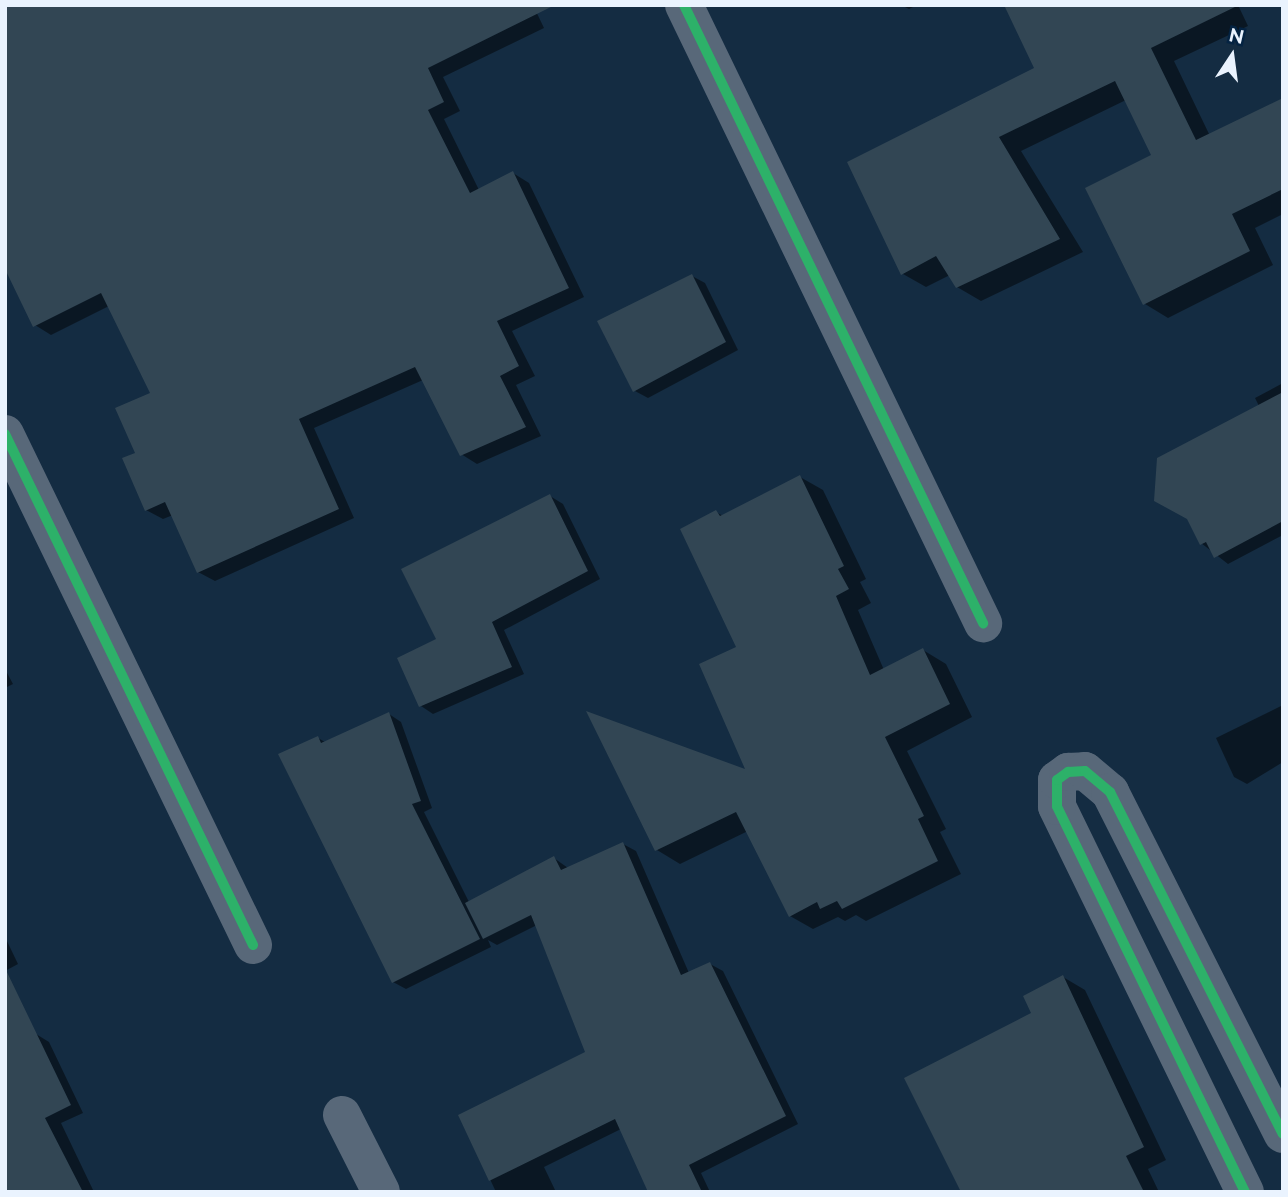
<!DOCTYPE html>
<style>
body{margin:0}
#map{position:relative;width:1288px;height:1197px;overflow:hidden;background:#142c42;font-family:Raleway,sans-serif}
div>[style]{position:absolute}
.shadow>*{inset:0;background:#0007}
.building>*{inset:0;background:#324654}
.street>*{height:38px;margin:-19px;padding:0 19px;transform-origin:19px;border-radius:19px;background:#586879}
.cycleway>*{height:10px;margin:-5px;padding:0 5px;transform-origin:5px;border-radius:5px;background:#2db169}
span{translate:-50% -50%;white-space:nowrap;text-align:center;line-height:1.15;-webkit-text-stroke:5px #042342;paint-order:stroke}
.frame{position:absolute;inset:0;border:7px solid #eaf3fe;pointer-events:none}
.north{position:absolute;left:1197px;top:21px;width:70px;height:70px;-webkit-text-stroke:5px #042342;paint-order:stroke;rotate:13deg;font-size:19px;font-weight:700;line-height:28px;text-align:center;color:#eaf3fe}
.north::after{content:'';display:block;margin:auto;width:24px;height:32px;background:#eaf3fe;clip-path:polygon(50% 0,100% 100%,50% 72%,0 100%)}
</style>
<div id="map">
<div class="shadow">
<i style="clip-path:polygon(533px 5px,544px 28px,443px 77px,460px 111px,444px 119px,479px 190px,513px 173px,529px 183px,584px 297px,512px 331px,535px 376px,516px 385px,541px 436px,477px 464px,461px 454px,423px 380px,314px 428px,354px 518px,215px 581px,198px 572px,173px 515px,163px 519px,146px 510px,137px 454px,153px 394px,109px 306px,51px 335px,35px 325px,5px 263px)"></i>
<i style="clip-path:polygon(901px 5px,917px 5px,909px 9px)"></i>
<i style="clip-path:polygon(1238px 5px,1248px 26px,1174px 61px,1210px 136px,1283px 101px,1283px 214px,1255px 228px,1273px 265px,1168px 318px,1145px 304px,1153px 156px,1126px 100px,1021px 151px,1083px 252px,981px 301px,957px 287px,950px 275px,926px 287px,903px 274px,849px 163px)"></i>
<i style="clip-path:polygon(692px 276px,705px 283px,738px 350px,648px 398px,635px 391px)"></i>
<i style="clip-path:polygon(1283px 383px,1283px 535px,1228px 564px,1201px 543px,1259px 406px,1255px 398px)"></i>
<i style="clip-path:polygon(800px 477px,823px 490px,866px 579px,860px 582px,871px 603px,858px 610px,884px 670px,923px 650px,946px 664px,972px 717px,907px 751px,946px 829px,940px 832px,961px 874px,866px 921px,856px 915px,845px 921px,838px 917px,813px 929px,790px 916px,748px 831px,680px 864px,657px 850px,748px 772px,739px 648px,716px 512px,723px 516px)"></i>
<i style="clip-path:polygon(550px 496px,563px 504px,600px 579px,504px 630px,524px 674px,433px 714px,421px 706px,439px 640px)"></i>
<i style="clip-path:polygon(5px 669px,13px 684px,5px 688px)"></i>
<i style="clip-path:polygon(1283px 705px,1283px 762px,1247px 784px,1234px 777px,1216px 738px)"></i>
<i style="clip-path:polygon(389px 714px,401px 722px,432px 808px,424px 812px,469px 902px,554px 858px,568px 868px,623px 844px,636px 851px,689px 973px,710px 964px,723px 971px,798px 1124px,701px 1173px,710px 1192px,650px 1192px,621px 1129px,544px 1167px,556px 1192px,496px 1192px,460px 1115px,587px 1053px,537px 925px,497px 945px,488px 940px,491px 947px,406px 989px,393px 982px,318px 738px,325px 742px)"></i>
<i style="clip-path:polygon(5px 937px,18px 964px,5px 971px)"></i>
<i style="clip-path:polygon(1063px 977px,1085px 990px,1166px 1160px,1148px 1169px,1159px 1192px,962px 1192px,1033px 1014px)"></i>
<i style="clip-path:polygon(36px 1034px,49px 1042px,83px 1113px,61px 1123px,94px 1192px,5px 1192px)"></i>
</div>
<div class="building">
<i style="clip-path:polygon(5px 5px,555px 5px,428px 68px,444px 102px,428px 110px,470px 193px,513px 171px,569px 288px,497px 321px,519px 366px,500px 376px,526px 427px,460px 456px,415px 367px,299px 419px,339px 509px,197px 573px,165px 502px,145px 511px,122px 458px,135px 453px,115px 408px,150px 393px,101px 293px,33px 327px,5px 269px)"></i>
<i style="clip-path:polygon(1004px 5px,1239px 5px,1151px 48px,1196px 140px,1283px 98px,1283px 189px,1232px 214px,1250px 251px,1143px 305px,1085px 188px,1151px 155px,1115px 81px,999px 137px,1060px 239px,956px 288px,936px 256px,901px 275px,847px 162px,1034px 68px)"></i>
<i style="clip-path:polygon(692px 274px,726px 342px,633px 392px,597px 321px)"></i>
<i style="clip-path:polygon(1283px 392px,1283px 521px,1214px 558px,1206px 542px,1200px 545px,1187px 519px,1154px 501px,1157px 458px)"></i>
<i style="clip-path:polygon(800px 475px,844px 566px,838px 569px,849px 589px,836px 596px,870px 675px,923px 648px,950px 704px,885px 737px,924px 816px,918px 819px,938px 861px,842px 909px,837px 901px,820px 909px,817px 902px,789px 917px,736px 812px,655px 851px,586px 711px,745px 769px,699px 664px,736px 647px,680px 529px,716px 510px,720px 516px)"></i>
<i style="clip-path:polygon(550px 494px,588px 571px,492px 622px,512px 667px,419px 707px,397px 658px,436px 639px,401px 569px)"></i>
<i style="clip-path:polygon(389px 712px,421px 801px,412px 804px,480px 939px,392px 983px,278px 754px,318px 736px,321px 743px)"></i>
<i style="clip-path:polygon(623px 842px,681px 975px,710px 962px,786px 1116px,689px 1165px,702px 1192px,648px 1192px,615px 1119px,489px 1181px,458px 1115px,585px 1052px,531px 915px,483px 939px,465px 903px,554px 856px,561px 870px)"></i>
<i style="clip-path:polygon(5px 968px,71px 1105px,45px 1118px,83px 1192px,5px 1192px)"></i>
<i style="clip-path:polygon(1063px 975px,1144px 1147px,1126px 1156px,1144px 1192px,961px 1192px,904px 1078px,1031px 1013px,1023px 996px)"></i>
</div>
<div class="street">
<i style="left:684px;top:5px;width:687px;rotate:64.18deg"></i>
<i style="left:5px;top:434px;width:568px;rotate:64.11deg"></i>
<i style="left:342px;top:1115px;width:86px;rotate:63.1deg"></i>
<i style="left:1245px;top:1192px;width:429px;rotate:-116deg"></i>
<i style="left:1057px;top:806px;width:26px;rotate:-90deg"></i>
<i style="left:1057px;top:780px;width:14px;rotate:-36deg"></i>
<i style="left:1068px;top:772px;width:17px;rotate:-3deg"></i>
<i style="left:1085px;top:771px;width:33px;rotate:40deg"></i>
<i style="left:1110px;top:792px;width:383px;rotate:63.2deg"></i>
</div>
<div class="cycleway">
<i style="left:684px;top:5px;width:687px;rotate:64.18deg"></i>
<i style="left:5px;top:434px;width:568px;rotate:64.11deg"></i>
<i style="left:1245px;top:1192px;width:429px;rotate:-116deg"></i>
<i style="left:1057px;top:806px;width:26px;rotate:-90deg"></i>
<i style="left:1057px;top:780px;width:14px;rotate:-36deg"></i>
<i style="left:1068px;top:772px;width:17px;rotate:-3deg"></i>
<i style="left:1085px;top:771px;width:33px;rotate:40deg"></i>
<i style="left:1110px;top:792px;width:383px;rotate:63.2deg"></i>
</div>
<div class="frame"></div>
<div class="north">N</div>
</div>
